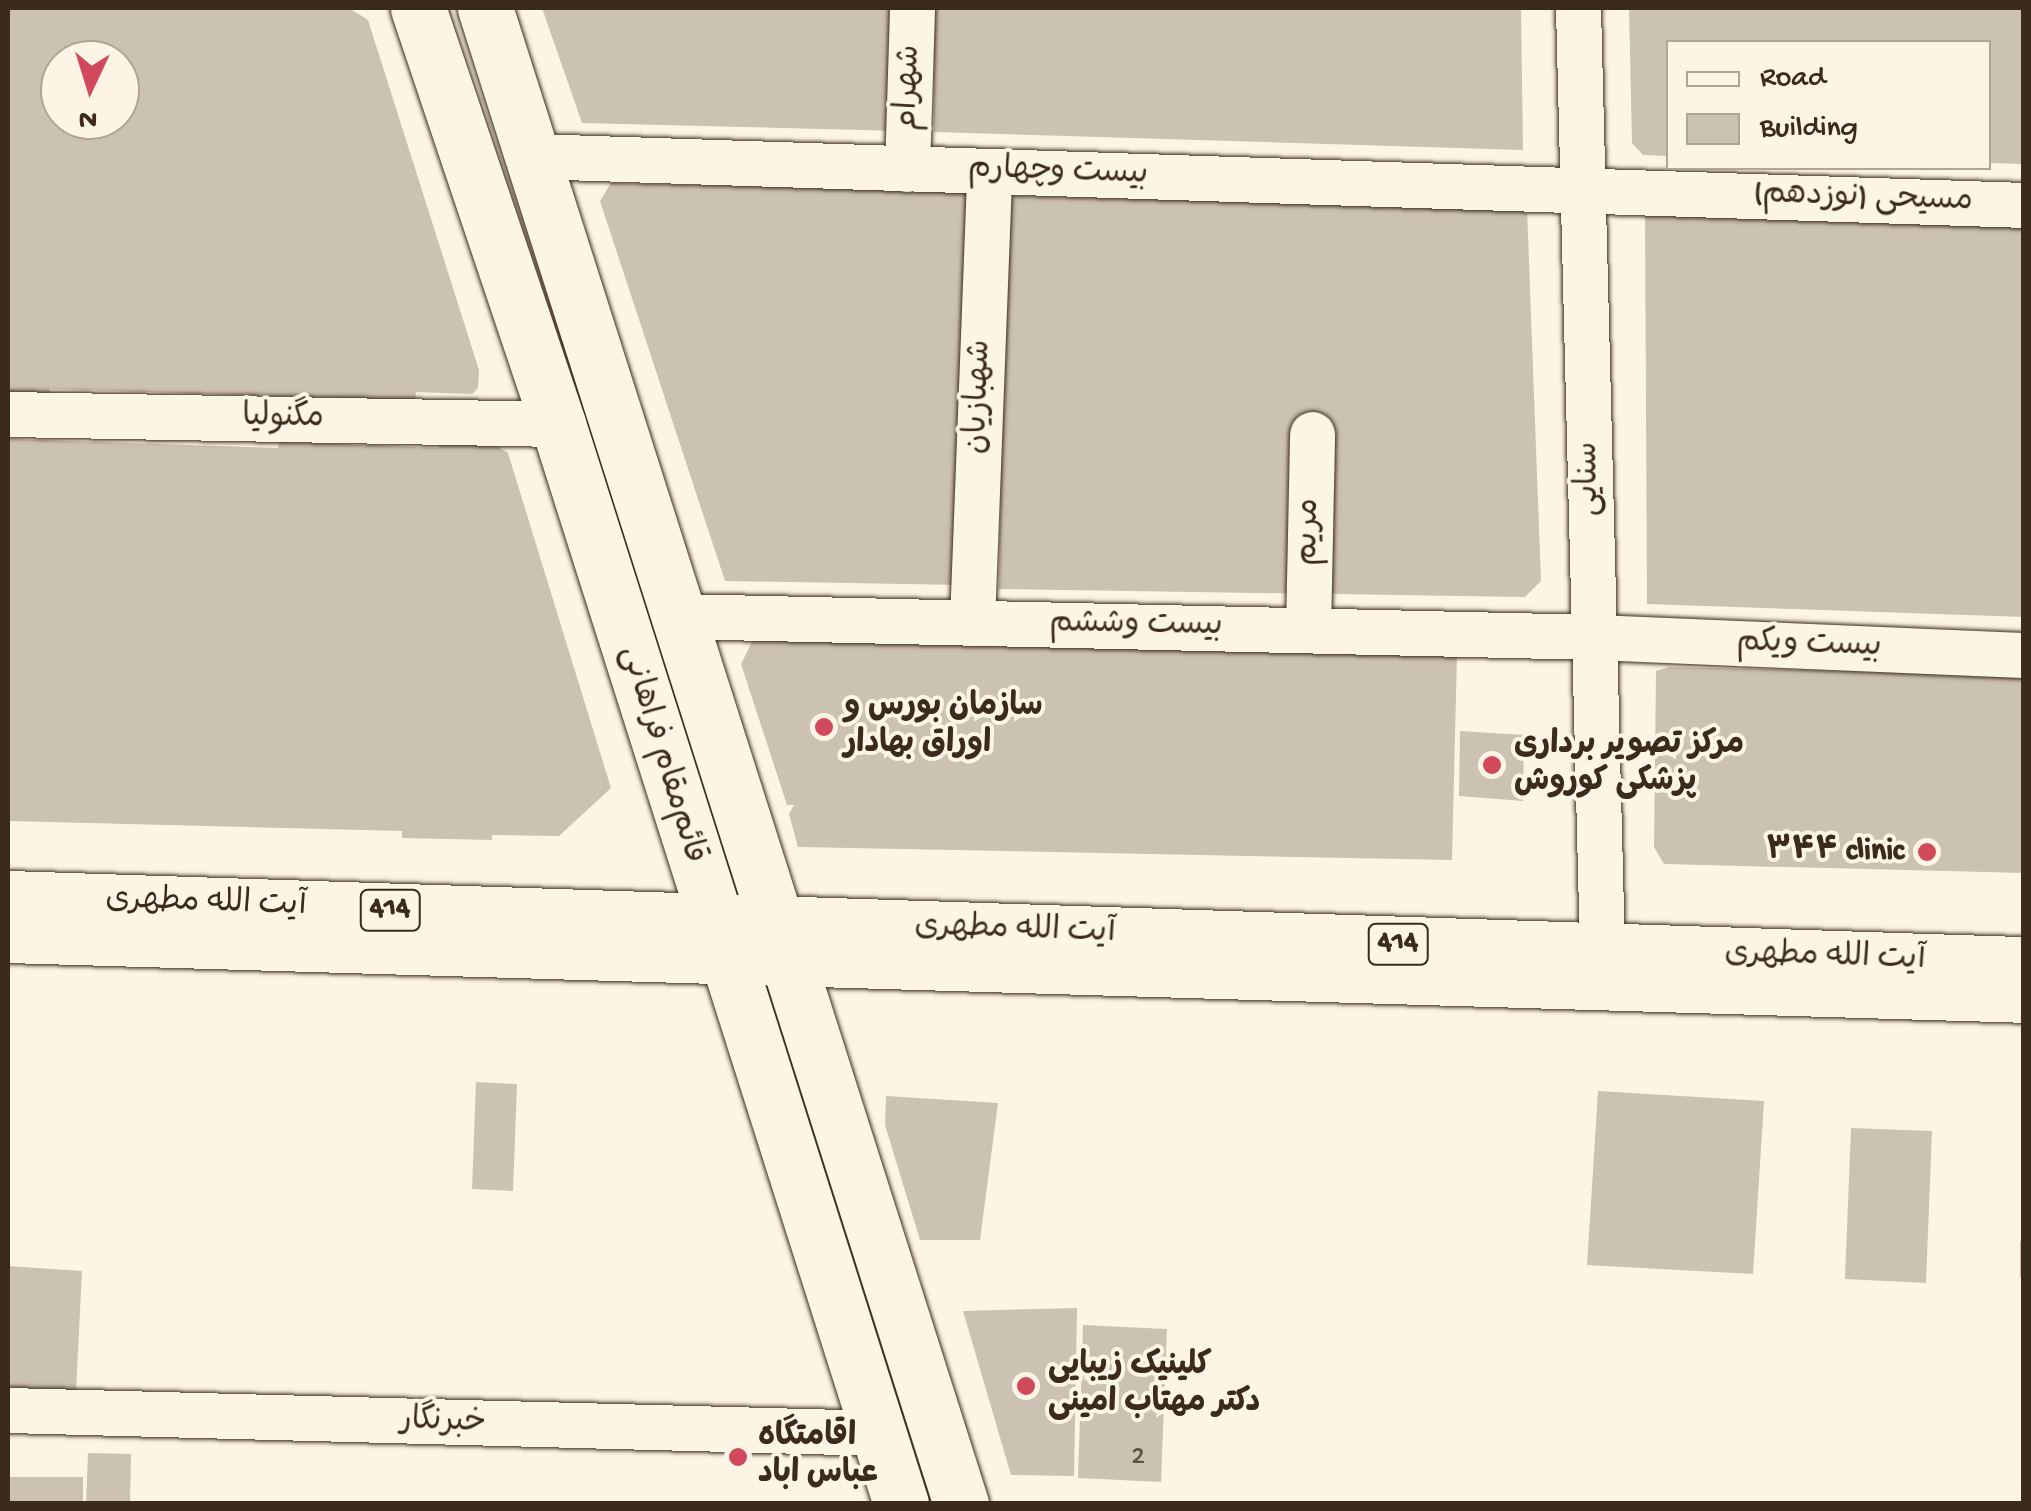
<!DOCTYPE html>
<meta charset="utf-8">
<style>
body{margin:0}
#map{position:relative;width:2031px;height:1511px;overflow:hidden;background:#fcf5e5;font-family:"Gochi Hand","Playpen Sans Arabic",sans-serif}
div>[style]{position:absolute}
.building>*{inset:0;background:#ccc2b3}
.roads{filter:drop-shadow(0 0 2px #3b2a1e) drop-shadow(0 0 2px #3b2a1e)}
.minor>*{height:45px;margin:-22.5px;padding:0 22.5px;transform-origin:22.5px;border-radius:22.5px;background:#fcf5e5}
.major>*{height:55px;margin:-27.5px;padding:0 27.5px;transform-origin:27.5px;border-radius:27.5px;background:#fcf5e5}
.dots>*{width:28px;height:28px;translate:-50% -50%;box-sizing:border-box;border:5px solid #fcf5e5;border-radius:50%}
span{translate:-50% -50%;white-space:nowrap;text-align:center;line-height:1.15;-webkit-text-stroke:8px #fcf5e5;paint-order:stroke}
.number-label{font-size:28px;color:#5f5043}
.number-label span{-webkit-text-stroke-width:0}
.shield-label span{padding:2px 8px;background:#fcf5e5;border:2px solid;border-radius:8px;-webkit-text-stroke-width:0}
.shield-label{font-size:30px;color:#3b2a1e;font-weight:700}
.street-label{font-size:32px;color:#3b2a1e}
.poi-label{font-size:32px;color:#3b2a1e;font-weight:700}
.left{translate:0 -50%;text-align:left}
.right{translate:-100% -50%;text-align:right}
.frame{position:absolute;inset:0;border:10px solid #3b2a1e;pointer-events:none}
.legend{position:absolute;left:1666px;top:40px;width:325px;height:130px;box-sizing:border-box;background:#fcf5e5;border:2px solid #afa495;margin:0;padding:12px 18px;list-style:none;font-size:30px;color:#3b2a1e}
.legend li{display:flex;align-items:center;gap:20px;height:50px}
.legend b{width:50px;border:2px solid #afa495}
.north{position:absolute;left:40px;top:40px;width:100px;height:100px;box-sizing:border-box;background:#fcf5e5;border:2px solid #afa495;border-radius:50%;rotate:184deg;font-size:28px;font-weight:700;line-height:40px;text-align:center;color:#3b2a1e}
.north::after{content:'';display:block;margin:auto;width:35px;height:45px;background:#d1495b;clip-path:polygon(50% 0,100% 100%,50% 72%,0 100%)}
</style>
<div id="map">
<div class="building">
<i style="clip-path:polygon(evenodd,8px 8px,349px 8px,368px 20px,479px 370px,478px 388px,472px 394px,416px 392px,415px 400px,50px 389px,50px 399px,8px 398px,8px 8px,60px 60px,120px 60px,120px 120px,60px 120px,60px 60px)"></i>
<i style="clip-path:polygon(542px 8px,905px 8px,902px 131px,582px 123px)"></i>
<i style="clip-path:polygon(934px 8px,1521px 8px,1523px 150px,934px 132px)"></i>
<i style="clip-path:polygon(1629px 8px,2024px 8px,2024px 164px,1988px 163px,1988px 42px,1668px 42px,1668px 156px,1643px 155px,1632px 143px)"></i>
<i style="clip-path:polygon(611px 183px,973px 191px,962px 585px,725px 581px,600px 201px)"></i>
<i style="clip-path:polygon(1015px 196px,1527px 208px,1541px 581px,1525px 597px,999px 589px,1005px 206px)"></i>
<i style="clip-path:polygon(1645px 212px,2024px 223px,2024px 617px,1647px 604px)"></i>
<i style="clip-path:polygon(8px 439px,278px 448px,279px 442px,439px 448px,437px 442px,492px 443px,508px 453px,611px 788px,559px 836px,492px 835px,492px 840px,402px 838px,402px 831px,8px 821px)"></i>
<i style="clip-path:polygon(756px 634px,1457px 655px,1452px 860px,798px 847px,789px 814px,794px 805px,787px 805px,741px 664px)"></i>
<i style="clip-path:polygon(1669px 667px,2024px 675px,2024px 873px,1664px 864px,1654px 847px,1656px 671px)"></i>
<i style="clip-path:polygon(1460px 731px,1524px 735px,1523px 801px,1459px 796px)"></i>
<i style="clip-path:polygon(476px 1082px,517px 1084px,513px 1191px,472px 1189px)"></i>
<i style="clip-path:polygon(1598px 1091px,1764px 1101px,1753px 1274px,1587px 1265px)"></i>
<i style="clip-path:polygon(886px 1096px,998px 1103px,980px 1240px,920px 1240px,885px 1125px)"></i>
<i style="clip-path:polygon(1851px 1128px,1932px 1131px,1926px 1283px,1845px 1279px)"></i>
<i style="clip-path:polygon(2020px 1241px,2024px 1241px,2024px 1277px,2020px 1277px)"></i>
<i style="clip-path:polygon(8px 1266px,82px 1271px,76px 1391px,8px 1387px)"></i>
<i style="clip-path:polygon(1077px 1308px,1074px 1476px,1011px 1475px,963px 1311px)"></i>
<i style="clip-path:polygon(1083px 1325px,1167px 1329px,1161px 1482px,1078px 1478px)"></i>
<i style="clip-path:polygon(88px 1453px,131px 1454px,130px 1504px,86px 1504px)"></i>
<i style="clip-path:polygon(8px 1477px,83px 1477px,83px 1504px,8px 1504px)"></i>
</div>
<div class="roads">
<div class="minor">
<i style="left:1578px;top:8px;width:942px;rotate:88.54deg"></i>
<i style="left:533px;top:156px;width:1492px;rotate:1.88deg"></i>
<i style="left:907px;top:169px;width:161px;rotate:-88.2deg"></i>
<i style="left:8px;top:414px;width:550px;rotate:1.04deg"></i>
<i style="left:678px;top:616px;width:916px;rotate:1.31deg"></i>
<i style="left:1594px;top:637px;width:430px;rotate:2.4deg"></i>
<i style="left:972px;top:622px;width:451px;rotate:-87.8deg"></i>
<i style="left:1308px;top:630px;width:196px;rotate:-88.8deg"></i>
<i style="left:8px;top:940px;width:2017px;rotate:1.7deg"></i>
<i style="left:8px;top:1410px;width:870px;rotate:1.51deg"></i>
</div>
<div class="major">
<i style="left:418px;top:8px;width:439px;rotate:71.4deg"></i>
<i style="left:558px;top:424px;width:1133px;rotate:72.38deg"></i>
<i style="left:485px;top:8px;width:1570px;rotate:72.35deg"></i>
<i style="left:8px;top:898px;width:2017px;rotate:1.88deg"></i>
</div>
</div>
<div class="dots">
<i style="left:824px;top:727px;background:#d1495b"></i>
<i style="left:1492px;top:765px;background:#d1495b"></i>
<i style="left:1927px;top:852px;background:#d1495b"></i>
<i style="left:1026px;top:1386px;background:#d1495b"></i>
<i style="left:738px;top:1457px;background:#d1495b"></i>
</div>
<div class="number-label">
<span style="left:1138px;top:1458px">2</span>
</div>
<div class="shield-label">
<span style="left:390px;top:910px">414</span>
<span style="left:1398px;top:944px">414</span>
</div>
<div class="street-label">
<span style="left:910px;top:88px;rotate:-88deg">شهرام</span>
<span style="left:1058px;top:173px;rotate:2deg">بیست وچهارم</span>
<span style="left:1863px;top:199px;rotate:2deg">مسیحی (نوزدهم)</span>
<span style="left:980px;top:397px;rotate:-88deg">شهبازیان</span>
<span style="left:283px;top:419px;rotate:1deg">مگنولیا</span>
<span style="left:1590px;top:479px;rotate:-91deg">سنایی</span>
<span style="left:1310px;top:532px;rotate:-89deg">مریم</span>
<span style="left:1136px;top:626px;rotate:1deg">بیست وششم</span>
<span style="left:1809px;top:646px;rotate:2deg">بیست ویکم</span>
<span style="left:661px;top:755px;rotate:73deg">قائم‌مقام فراهانی</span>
<span style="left:206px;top:904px;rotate:2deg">آیت الله مطهری</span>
<span style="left:1015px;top:931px;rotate:2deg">آیت الله مطهری</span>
<span style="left:1825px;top:958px;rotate:2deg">آیت الله مطهری</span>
<span style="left:443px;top:1423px;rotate:2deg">خبرنگار</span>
</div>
<div class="poi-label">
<span class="left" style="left:844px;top:727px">سازمان بورس و<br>اوراق بهادار</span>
<span class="left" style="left:1514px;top:765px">مرکز تصویر برداری<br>پزشکی کوروش</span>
<span class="right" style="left:1904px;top:852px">۳۴۴ clinic</span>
<span class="left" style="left:1048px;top:1386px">کلینیک زیبایی<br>دکتر مهتاب امینی</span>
<span class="left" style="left:758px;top:1457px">اقامتگاه<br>عباس اباد</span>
</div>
<div class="frame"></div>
<ul class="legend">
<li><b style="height:12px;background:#fcf5e5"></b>Road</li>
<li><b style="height:28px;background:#ccc2b3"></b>Building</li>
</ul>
<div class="north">N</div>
</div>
